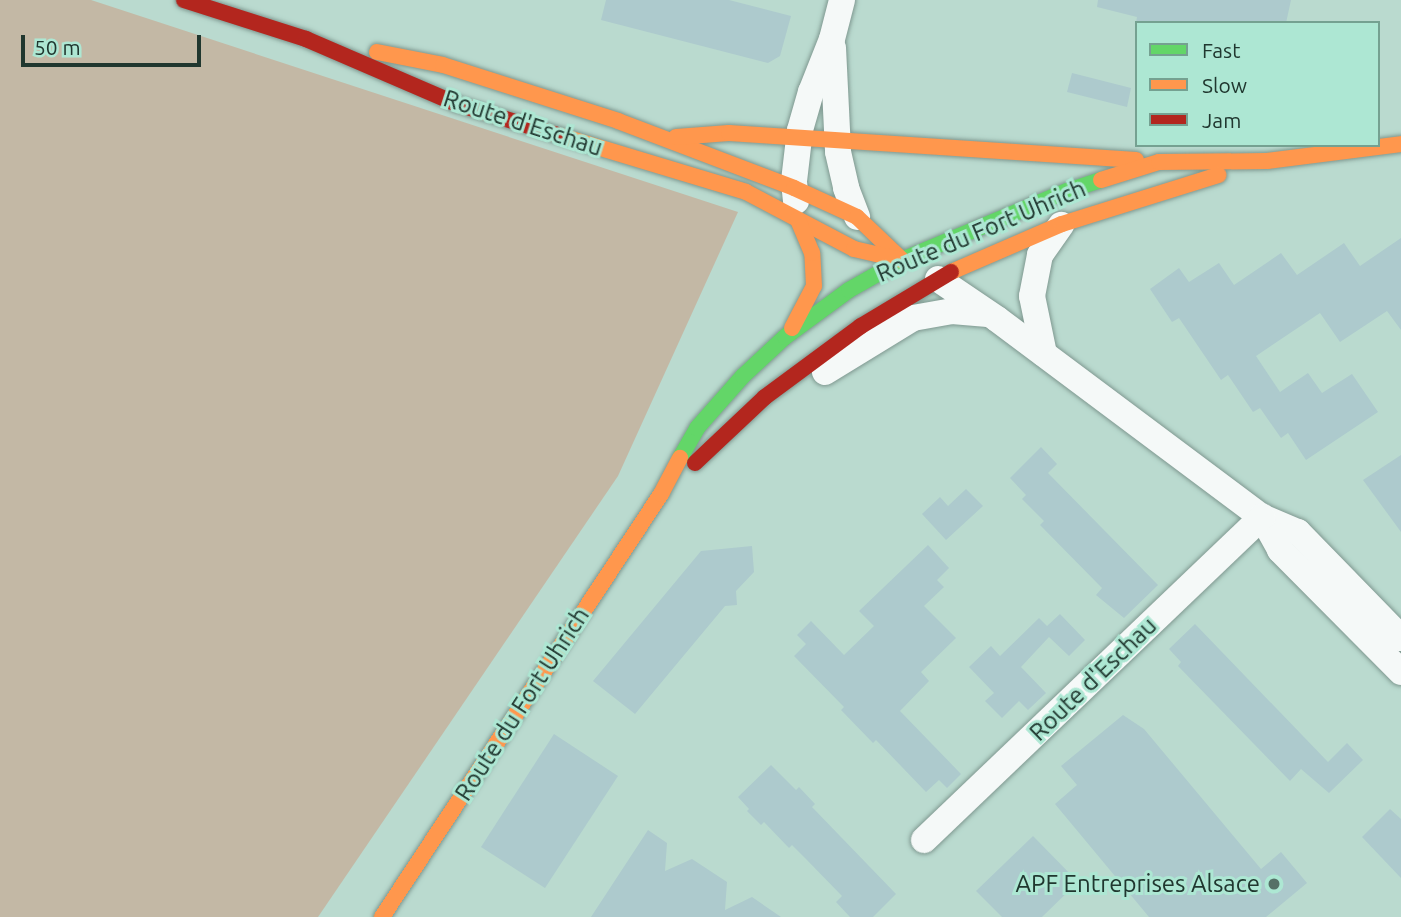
<!DOCTYPE html>
<style>
body{margin:0}
#map{position:relative;width:1401px;height:917px;overflow:hidden;background:#badacf;font-family:Ubuntu,sans-serif}
div>[style]{position:absolute}
.green>*{inset:0;background:#c3b8a5}
.building>*{inset:0;background:#adcacd}
.roads{filter:drop-shadow(0 0 2px #7f9890) drop-shadow(0 0 2px #7f9890)}
.street>*{height:26px;margin:-13px;padding:0 13px;transform-origin:13px;border-radius:13px;background:#f5f9f8}
.fast>*{height:16px;margin:-8px;padding:0 8px;transform-origin:8px;border-radius:8px;background:#63d668}
.slow>*{height:16px;margin:-8px;padding:0 8px;transform-origin:8px;border-radius:8px;background:#ff974d}
.jam>*{height:16px;margin:-8px;padding:0 8px;transform-origin:8px;border-radius:8px;background:#b3261e}
.dots>*{width:19px;height:19px;translate:-50% -50%;box-sizing:border-box;border:4px solid #ade7d3;border-radius:50%}
span{translate:-50% -50%;white-space:nowrap;text-align:center;line-height:1.15;-webkit-text-stroke:6px #ade7d3;paint-order:stroke}
.street-label{font-size:24px;color:#20372f}
.poi-label{font-size:24px;color:#20372f}
.right{translate:-100% -50%;text-align:right}
.legend{position:absolute;left:1135px;top:21px;width:245px;height:126px;box-sizing:border-box;background:#ade7d3;border:2px solid #75a191;margin:0;padding:9px 12px;list-style:none;font-size:21px;color:#20372f}
.legend li{display:flex;align-items:center;gap:14px;height:35px}
.legend b{width:35px;border:2px solid #75a191}
.scale{position:absolute;left:21px;top:35px;width:180px;height:32px;box-sizing:border-box;border:4px solid #20372f;border-top:0;padding-left:9px;font-size:21px;line-height:24px;white-space:nowrap;color:#20372f;-webkit-text-stroke:5px #ade7d3;paint-order:stroke}
</style>
<div id="map">
<div class="green">
<i style="clip-path:polygon(0 0,91px 0,738px 212px,618px 476px,318px 917px,0 917px)"></i>
</div>
<div class="building">
<i style="clip-path:polygon(606px 0,729px 0,791px 16px,780px 56px,768px 63px,601px 20px)"></i>
<i style="clip-path:polygon(1098px 0,1291px 0,1286px 23px,1136px 23px,1137px 17px,1097px 7px)"></i>
<i style="clip-path:polygon(1072px 73px,1131px 88px,1127px 107px,1067px 92px)"></i>
<i style="clip-path:polygon(1401px 238px,1401px 330px,1387px 311px,1340px 342px,1320px 313px,1256px 356px,1280px 392px,1308px 373px,1322px 393px,1352px 374px,1378px 412px,1306px 460px,1288px 433px,1281px 438px,1260px 408px,1253px 412px,1228px 375px,1221px 380px,1179px 318px,1172px 322px,1150px 289px,1179px 268px,1189px 282px,1219px 263px,1234px 285px,1281px 253px,1297px 275px,1344px 243px,1360px 266px)"></i>
<i style="clip-path:polygon(1041px 447px,1057px 464px,1048px 473px,1158px 585px,1124px 618px,1096px 595px,1102px 588px,1040px 525px,1044px 521px,1022px 499px,1026px 495px,1010px 478px)"></i>
<i style="clip-path:polygon(1401px 455px,1401px 532px,1363px 480px)"></i>
<i style="clip-path:polygon(966px 489px,983px 506px,946px 540px,922px 514px,940px 497px,948px 506px)"></i>
<i style="clip-path:polygon(928px 545px,949px 568px,937px 580px,944px 587px,924px 606px,956px 638px,921px 672px,929px 681px,900px 711px,961px 774px,947px 788px,939px 780px,926px 792px,876px 740px,873px 743px,841px 710px,844px 707px,794px 656px,806px 644px,797px 635px,811px 621px,844px 655px,874px 626px,859px 611px)"></i>
<i style="clip-path:polygon(752px 546px,754px 572px,736px 591px,737px 605px,725px 606px,635px 714px,593px 681px,701px 551px)"></i>
<i style="clip-path:polygon(1060px 614px,1085px 640px,1069px 656px,1049px 637px,1021px 667px,1046px 693px,1028px 710px,1019px 701px,1002px 718px,985px 701px,994px 693px,969px 667px,991px 646px,1000px 656px,1039px 618px,1047px 626px)"></i>
<i style="clip-path:polygon(1195px 624px,1328px 762px,1347px 743px,1363px 760px,1329px 793px,1301px 769px,1290px 781px,1178px 666px,1181px 662px,1169px 649px)"></i>
<i style="clip-path:polygon(1123px 715px,1144px 729px,1261px 869px,1281px 852px,1307px 883px,1266px 917px,1149px 917px,1055px 804px,1077px 785px,1061px 766px)"></i>
<i style="clip-path:polygon(554px 734px,618px 776px,545px 888px,481px 847px)"></i>
<i style="clip-path:polygon(771px 765px,796px 790px,799px 787px,815px 804px,812px 807px,896px 894px,873px 917px,850px 917px,836px 902px,842px 896px,805px 858px,792px 845px,789px 848px,764px 822px,761px 825px,747px 811px,749px 809px,738px 797px)"></i>
<i style="clip-path:polygon(1390px 809px,1401px 819px,1401px 878px,1362px 837px)"></i>
<i style="clip-path:polygon(648px 830px,667px 843px,665px 871px,692px 859px,727px 882px,725px 910px,752px 897px,781px 917px,591px 917px)"></i>
<i style="clip-path:polygon(1033px 836px,1078px 882px,1042px 917px,1002px 917px,976px 891px)"></i>
</div>
<div class="roads">
<div class="street">
<i style="left:833px;top:48px;width:104px;rotate:87.2deg"></i>
<i style="left:838px;top:152px;width:37px;rotate:77deg"></i>
<i style="left:846px;top:188px;width:31px;rotate:69deg"></i>
<i style="left:796px;top:201px;width:20px;rotate:-96deg"></i>
<i style="left:794px;top:181px;width:51px;rotate:-83.3deg"></i>
<i style="left:800px;top:130px;width:40px;rotate:-74deg"></i>
<i style="left:811px;top:92px;width:57px;rotate:-68.4deg"></i>
<i style="left:832px;top:39px;width:40px;rotate:-75.6deg"></i>
<i style="left:938px;top:279px;width:71px;rotate:34.1deg"></i>
<i style="left:997px;top:319px;width:331px;rotate:36.8deg"></i>
<i style="left:1262px;top:517px;width:39px;rotate:23deg"></i>
<i style="left:1298px;top:532px;width:148px;rotate:45.8deg"></i>
<i style="left:1044px;top:354px;width:59px;rotate:-101.7deg"></i>
<i style="left:1032px;top:296px;width:42px;rotate:-79deg"></i>
<i style="left:1040px;top:255px;width:37px;rotate:-55deg"></i>
<i style="left:825px;top:372px;width:103px;rotate:-31.5deg"></i>
<i style="left:913px;top:318px;width:40px;rotate:-10deg"></i>
<i style="left:952px;top:311px;width:36px;rotate:5deg"></i>
<i style="left:1262px;top:517px;width:38px;rotate:61deg"></i>
<i style="left:1280px;top:550px;width:172px;rotate:45.2deg"></i>
<i style="left:924px;top:840px;width:468px;rotate:-43.7deg"></i>
</div>
<div class="fast">
<i style="left:680px;top:458px;width:34px;rotate:-60deg"></i>
<i style="left:697px;top:428px;width:69px;rotate:-48.5deg"></i>
<i style="left:743px;top:376px;width:57px;rotate:-42.9deg"></i>
<i style="left:785px;top:337px;width:79px;rotate:-36.3deg"></i>
<i style="left:849px;top:290px;width:61px;rotate:-29.5deg"></i>
<i style="left:902px;top:260px;width:179px;rotate:-22.7deg"></i>
<i style="left:1067px;top:191px;width:36px;rotate:-18deg"></i>
</div>
<div class="slow">
<i style="left:377px;top:52px;width:67px;rotate:11.1deg"></i>
<i style="left:443px;top:65px;width:184px;rotate:17.7deg"></i>
<i style="left:618px;top:121px;width:188px;rotate:20.8deg"></i>
<i style="left:794px;top:188px;width:69px;rotate:24.7deg"></i>
<i style="left:857px;top:217px;width:61px;rotate:43.7deg"></i>
<i style="left:561px;top:136px;width:193px;rotate:16.8deg"></i>
<i style="left:746px;top:192px;width:122px;rotate:27.8deg"></i>
<i style="left:854px;top:249px;width:49px;rotate:12.9deg"></i>
<i style="left:676px;top:137px;width:53px;rotate:-4.3deg"></i>
<i style="left:729px;top:133px;width:408px;rotate:3.8deg"></i>
<i style="left:1101px;top:180px;width:61px;rotate:-17.2deg"></i>
<i style="left:1159px;top:162px;width:108px;rotate:-0.5deg"></i>
<i style="left:1267px;top:161px;width:135px;rotate:-7.2deg"></i>
<i style="left:951px;top:272px;width:121px;rotate:-23.4deg"></i>
<i style="left:1062px;top:224px;width:164px;rotate:-17.4deg"></i>
<i style="left:792px;top:328px;width:47px;rotate:-62.4deg"></i>
<i style="left:814px;top:286px;width:33px;rotate:-93deg"></i>
<i style="left:812px;top:253px;width:36px;rotate:-113deg"></i>
<i style="left:382px;top:917px;width:507px;rotate:-56.59deg"></i>
<i style="left:661px;top:494px;width:41px;rotate:-62.2deg"></i>
</div>
<div class="jam">
<i style="left:184px;top:0;width:128px;rotate:17.7deg"></i>
<i style="left:306px;top:39px;width:164px;rotate:23.3deg"></i>
<i style="left:457px;top:104px;width:109px;rotate:17.1deg"></i>
<i style="left:695px;top:463px;width:96px;rotate:-43.3deg"></i>
<i style="left:765px;top:397px;width:119px;rotate:-36.5deg"></i>
<i style="left:861px;top:326px;width:105px;rotate:-31deg"></i>
</div>
</div>
<div class="dots">
<i style="left:1274px;top:884px;background:#567067"></i>
</div>
<div class="street-label">
<span style="left:523px;top:123px;rotate:18deg">Route d'Eschau</span>
<span style="left:981px;top:231px;rotate:-23deg">Route du Fort Uhrich</span>
<span style="left:1093px;top:679px;rotate:-44deg">Route d'Eschau</span>
<span style="left:522px;top:704px;rotate:-57deg">Route du Fort Uhrich</span>
</div>
<div class="poi-label">
<span class="right" style="left:1260px;top:884px">APF Entreprises Alsace</span>
</div>
<ul class="legend">
<li><b style="height:9px;background:#63d668"></b>Fast</li>
<li><b style="height:9px;background:#ff974d"></b>Slow</li>
<li><b style="height:9px;background:#b3261e"></b>Jam</li>
</ul>
<div class="scale">50 m</div>
</div>
